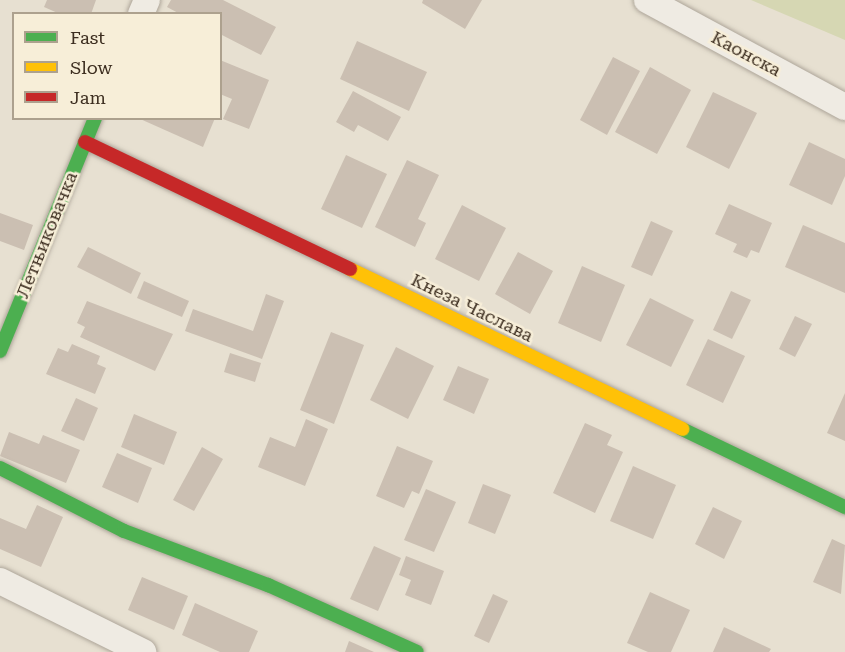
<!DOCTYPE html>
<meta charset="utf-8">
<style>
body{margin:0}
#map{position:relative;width:845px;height:652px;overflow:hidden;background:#e7e0d1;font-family:"Roboto Serif",serif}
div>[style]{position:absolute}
.green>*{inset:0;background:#d6d7b3}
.building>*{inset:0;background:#cbbfb2}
.roads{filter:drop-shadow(0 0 2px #ada599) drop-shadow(0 0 2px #ada599)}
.street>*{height:26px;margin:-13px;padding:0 13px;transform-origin:13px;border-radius:13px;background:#efebe3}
.fast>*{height:14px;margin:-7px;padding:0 7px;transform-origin:7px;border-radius:7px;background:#4caf50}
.slow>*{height:14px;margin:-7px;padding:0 7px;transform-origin:7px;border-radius:7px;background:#ffc107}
.jam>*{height:14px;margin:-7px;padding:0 7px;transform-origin:7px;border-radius:7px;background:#c62828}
span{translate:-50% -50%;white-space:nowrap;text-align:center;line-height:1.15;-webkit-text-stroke:5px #f7eed8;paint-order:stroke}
.street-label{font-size:18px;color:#3d2e20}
.legend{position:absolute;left:12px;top:12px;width:210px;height:108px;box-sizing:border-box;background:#f7eed8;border:2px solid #ada18e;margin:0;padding:8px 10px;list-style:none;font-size:18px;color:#3d2e20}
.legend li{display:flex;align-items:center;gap:12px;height:30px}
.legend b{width:30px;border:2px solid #ada18e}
</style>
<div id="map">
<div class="green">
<i style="clip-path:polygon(751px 0,845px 0,845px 40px)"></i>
</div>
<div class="building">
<i style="clip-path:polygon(47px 0,96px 0,91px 14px,60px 14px,44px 7px)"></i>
<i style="clip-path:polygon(171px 0,223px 0,276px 27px,261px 55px,220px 34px,220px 14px,180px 14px,167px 7px)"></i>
<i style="clip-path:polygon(423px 0,482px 0,465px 29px,422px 3px)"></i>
<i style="clip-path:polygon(357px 41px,427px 72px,409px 111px,340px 79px)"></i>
<i style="clip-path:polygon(613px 57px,640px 71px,607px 135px,580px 120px)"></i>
<i style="clip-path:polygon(220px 60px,269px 80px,249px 129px,223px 119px,232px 99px,220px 94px)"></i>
<i style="clip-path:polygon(650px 67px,691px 90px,657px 154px,615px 132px)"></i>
<i style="clip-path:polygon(353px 91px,401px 117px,388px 141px,358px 125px,354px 132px,336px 122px)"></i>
<i style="clip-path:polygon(713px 92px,757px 113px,729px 169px,686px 147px)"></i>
<i style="clip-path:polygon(138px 118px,215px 118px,203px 147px)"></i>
<i style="clip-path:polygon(809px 142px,845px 159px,845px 176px,832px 205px,789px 185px)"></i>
<i style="clip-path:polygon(346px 155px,387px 174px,362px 228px,321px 209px)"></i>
<i style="clip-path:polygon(407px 160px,439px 175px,418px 219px,426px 223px,415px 247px,375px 227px)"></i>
<i style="clip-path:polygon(729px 204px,772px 223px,759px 253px,751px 250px,747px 258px,733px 252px,737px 244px,715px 234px)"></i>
<i style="clip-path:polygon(462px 205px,506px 228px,479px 281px,435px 259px)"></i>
<i style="clip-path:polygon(0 213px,33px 225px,24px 250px,0 241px)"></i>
<i style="clip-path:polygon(651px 221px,673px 231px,652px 276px,631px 267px)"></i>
<i style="clip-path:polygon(803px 225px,845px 243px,845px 293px,785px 267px)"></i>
<i style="clip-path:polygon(88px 247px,141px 273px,131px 294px,77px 267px)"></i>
<i style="clip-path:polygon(518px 252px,553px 271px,530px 314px,495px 294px)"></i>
<i style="clip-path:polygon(582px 266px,625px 285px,601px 342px,558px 323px)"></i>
<i style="clip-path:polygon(144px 281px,189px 301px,182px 317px,137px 298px)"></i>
<i style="clip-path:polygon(731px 291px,751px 300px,732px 339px,713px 330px)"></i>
<i style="clip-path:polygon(266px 294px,284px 301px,262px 359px,185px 331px,193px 309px,253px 331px)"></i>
<i style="clip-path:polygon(650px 298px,694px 320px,671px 367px,626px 345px)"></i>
<i style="clip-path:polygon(87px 301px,173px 334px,155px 371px,80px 337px,85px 327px,77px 323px)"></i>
<i style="clip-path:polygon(795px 316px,812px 324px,795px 357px,779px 349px)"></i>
<i style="clip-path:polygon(331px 332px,364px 345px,334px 424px,300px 410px)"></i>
<i style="clip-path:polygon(708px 339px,745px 356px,723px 403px,686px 385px)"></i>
<i style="clip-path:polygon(72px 344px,100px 356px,97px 364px,106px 368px,95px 394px,46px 374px,58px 348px,68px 352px)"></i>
<i style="clip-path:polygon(396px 347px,434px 366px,408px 419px,370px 400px)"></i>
<i style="clip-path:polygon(230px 353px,261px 363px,255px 382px,224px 372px)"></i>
<i style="clip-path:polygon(458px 366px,489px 379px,474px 414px,443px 400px)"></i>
<i style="clip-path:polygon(845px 393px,845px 441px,827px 433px)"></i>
<i style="clip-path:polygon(76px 398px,98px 408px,84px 441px,61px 431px)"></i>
<i style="clip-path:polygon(134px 414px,177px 432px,164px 465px,121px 447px)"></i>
<i style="clip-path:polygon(306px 419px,328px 429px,305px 486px,258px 467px,270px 437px,295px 447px)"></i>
<i style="clip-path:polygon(585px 423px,612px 435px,607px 445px,623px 452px,595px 513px,553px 493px)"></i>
<i style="clip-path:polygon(9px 432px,39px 444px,43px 435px,80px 450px,66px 483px,0 456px)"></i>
<i style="clip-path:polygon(397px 446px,433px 461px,419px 494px,412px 491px,404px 508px,376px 496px)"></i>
<i style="clip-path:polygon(202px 447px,223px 459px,194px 511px,173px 500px)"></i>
<i style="clip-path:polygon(117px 453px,152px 468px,138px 503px,102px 487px)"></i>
<i style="clip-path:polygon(633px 466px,676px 485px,653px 539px,610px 521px)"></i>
<i style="clip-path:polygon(483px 484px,511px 495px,495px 534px,468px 523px)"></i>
<i style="clip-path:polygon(426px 489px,456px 502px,434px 552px,404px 540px)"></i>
<i style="clip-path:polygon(37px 505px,63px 517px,41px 567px,0 549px,0 518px,26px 529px)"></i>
<i style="clip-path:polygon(713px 507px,742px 521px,724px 559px,695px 544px)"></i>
<i style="clip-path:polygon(832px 539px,845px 545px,841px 594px,813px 582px)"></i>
<i style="clip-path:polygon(374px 546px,401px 558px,378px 611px,350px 599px)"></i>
<i style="clip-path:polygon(406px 556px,444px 571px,431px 605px,405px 595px,411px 580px,399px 575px)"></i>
<i style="clip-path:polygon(142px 577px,188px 596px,174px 630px,128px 610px)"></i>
<i style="clip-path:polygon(650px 592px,690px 610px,671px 652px,648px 652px,627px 643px)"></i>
<i style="clip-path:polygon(493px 594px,508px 601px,489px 643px,474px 636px)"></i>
<i style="clip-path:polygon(195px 603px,258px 631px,249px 652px,220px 652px,182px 635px)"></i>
<i style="clip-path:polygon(724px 627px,771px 649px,769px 652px,713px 652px)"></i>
<i style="clip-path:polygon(349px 641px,374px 652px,345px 652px)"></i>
</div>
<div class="roads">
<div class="street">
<i style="left:647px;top:0;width:225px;rotate:28.4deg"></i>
<i style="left:141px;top:14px;width:15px;rotate:-67deg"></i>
<i style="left:0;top:581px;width:160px;rotate:26.4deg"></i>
</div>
<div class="fast">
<i style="left:0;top:351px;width:252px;rotate:-67.8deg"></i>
<i style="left:682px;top:429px;width:181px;rotate:25.6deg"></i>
<i style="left:0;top:468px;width:139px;rotate:26.9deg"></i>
<i style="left:124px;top:531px;width:154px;rotate:20.6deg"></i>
<i style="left:268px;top:585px;width:163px;rotate:24.2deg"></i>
</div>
<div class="slow">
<i style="left:350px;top:269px;width:369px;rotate:25.7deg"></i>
</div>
<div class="jam">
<i style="left:85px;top:142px;width:294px;rotate:25.6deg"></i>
</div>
</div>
<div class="street-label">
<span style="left:746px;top:54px;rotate:28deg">Каонска</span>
<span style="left:47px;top:235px;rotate:-68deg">Летњиковачка</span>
<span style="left:472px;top:308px;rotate:26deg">Кнеза Часлава</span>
</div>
<ul class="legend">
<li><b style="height:8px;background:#4caf50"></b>Fast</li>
<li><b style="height:8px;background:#ffc107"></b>Slow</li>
<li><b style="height:8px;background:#c62828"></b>Jam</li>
</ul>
</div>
